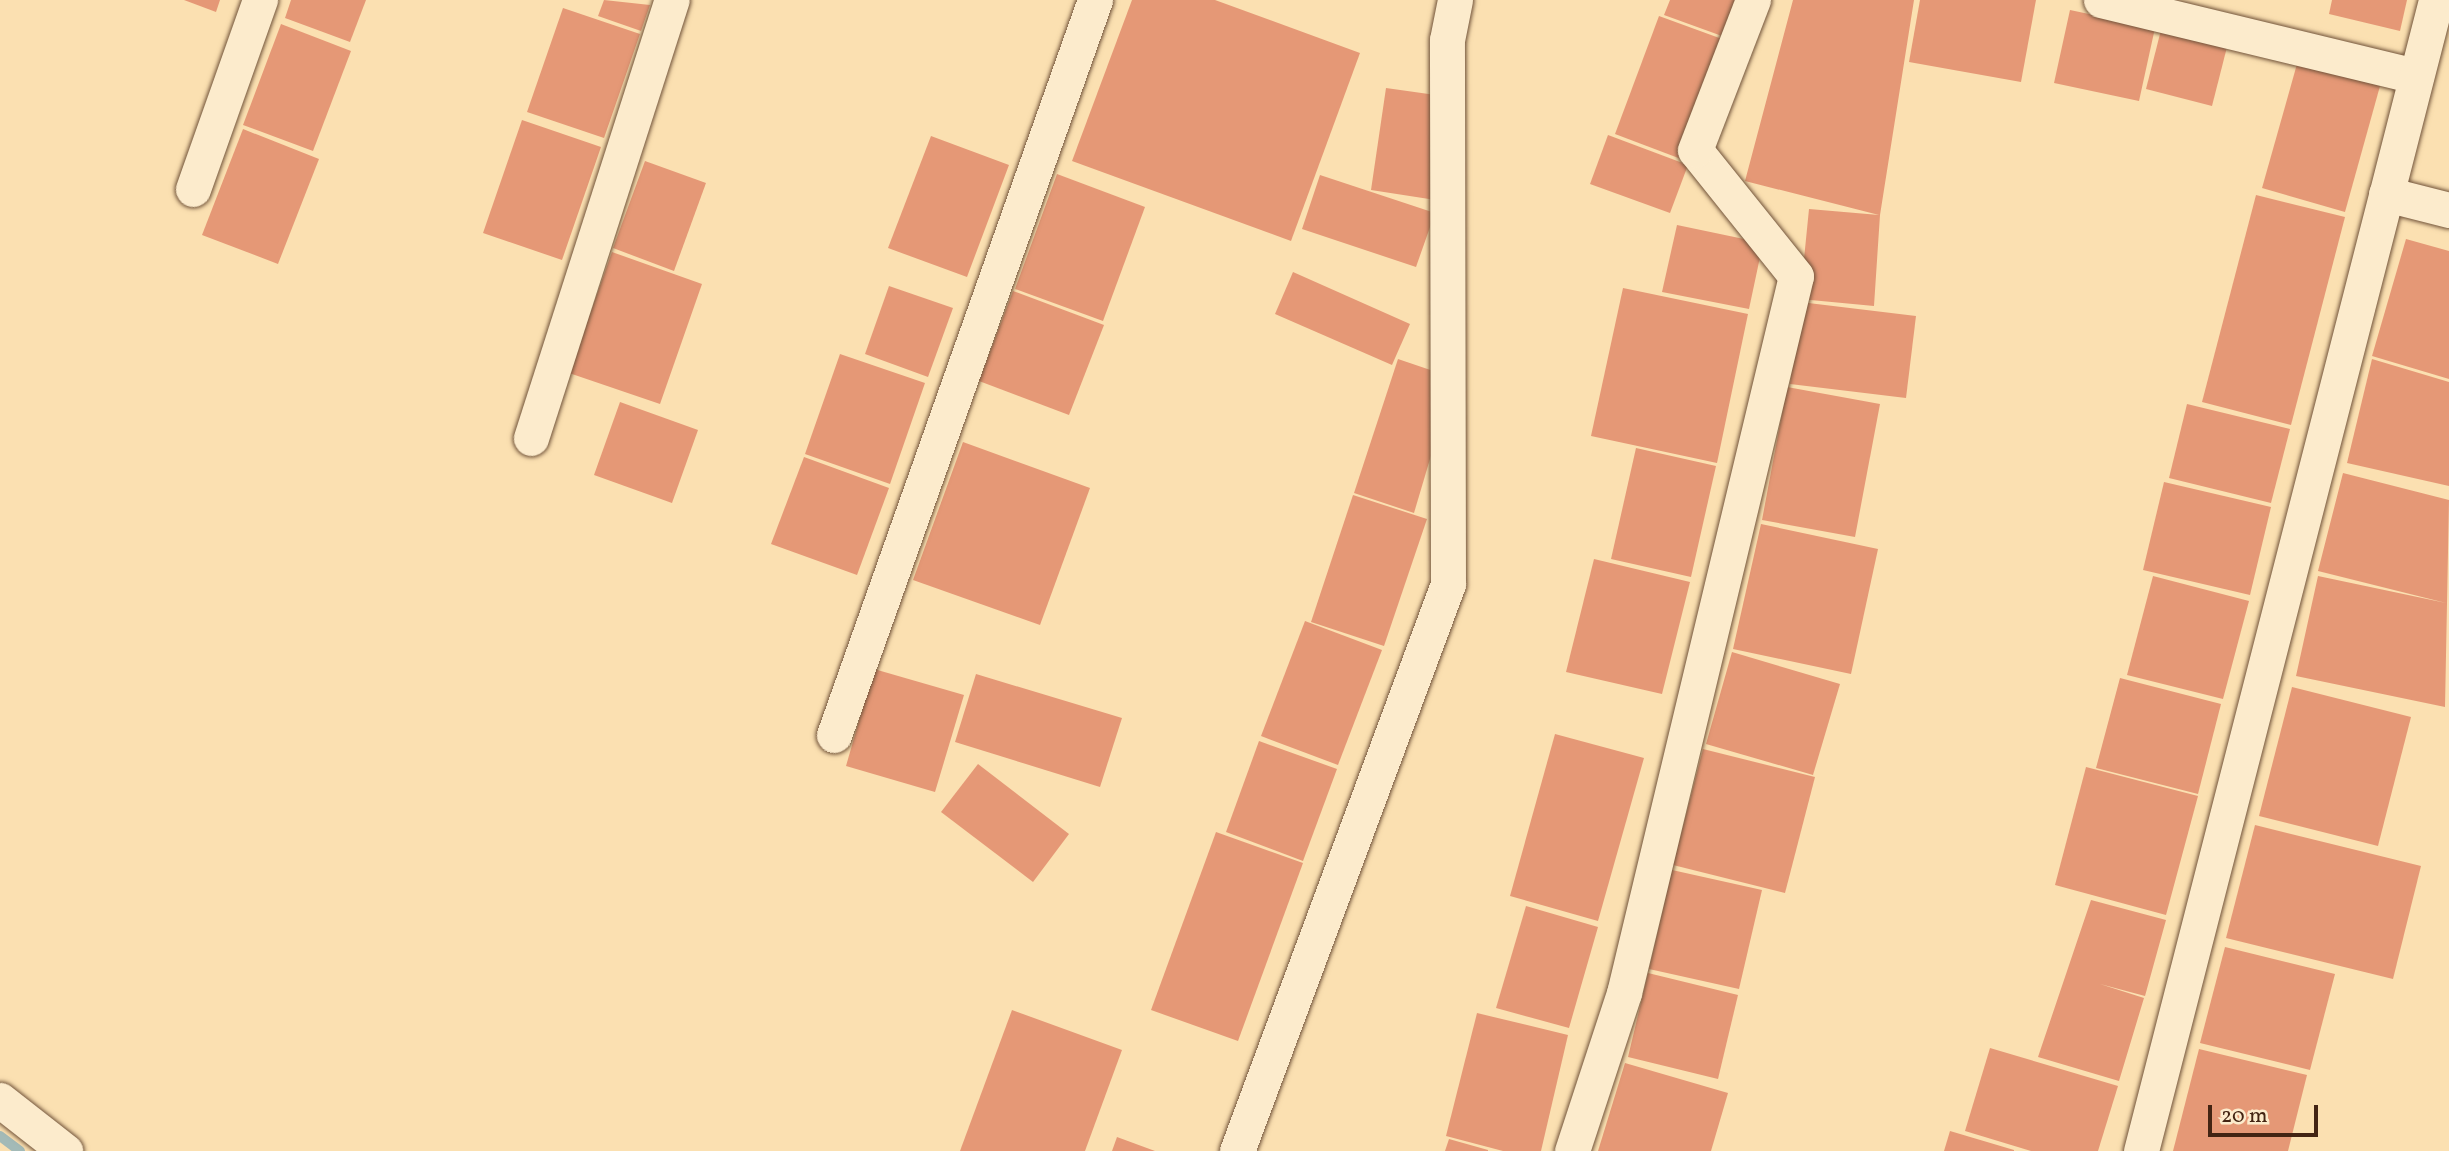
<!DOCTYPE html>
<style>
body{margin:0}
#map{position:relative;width:2449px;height:1151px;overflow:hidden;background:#fbe0b1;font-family:Vollkorn,serif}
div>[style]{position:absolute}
.stream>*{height:10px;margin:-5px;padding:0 5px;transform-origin:5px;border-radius:5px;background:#a3bab7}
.building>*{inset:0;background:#e59876}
.roads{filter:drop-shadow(0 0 2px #71533a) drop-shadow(0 0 2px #71533a)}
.minor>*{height:35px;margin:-17.5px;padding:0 17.5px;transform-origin:17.5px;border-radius:17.5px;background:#fcebcc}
span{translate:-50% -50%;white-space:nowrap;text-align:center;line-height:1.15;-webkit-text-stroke:7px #fcebcc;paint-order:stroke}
.scale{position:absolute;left:2208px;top:1105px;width:110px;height:32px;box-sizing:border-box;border:4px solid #432413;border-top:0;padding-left:9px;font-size:21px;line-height:24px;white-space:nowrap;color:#432413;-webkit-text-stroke:5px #fcebcc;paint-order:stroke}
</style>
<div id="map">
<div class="stream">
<i style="left:0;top:1136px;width:25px;rotate:37deg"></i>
</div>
<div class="building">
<i style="clip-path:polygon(184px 0,220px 0,216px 12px)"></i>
<i style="clip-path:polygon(291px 0,366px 0,350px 42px,285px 18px)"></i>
<i style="clip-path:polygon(604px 0,650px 5px,641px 31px,598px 16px)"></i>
<i style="clip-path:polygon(1132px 0,1215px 0,1360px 53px,1291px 241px,1072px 161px)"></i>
<i style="clip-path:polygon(1670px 0,1748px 0,1733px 40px,1664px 15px)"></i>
<i style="clip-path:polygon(1793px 0,1914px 0,1880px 215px,1874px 306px,1800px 299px,1809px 209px,1879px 215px,1745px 181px)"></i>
<i style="clip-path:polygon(1920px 0,2036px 0,2021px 82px,1909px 62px)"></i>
<i style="clip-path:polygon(2332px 0,2407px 0,2400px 31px,2329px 14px)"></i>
<i style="clip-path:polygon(563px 8px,640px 34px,604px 138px,527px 112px)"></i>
<i style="clip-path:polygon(2070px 10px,2155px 28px,2139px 101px,2054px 83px)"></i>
<i style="clip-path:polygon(1659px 16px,1733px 43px,1689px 162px,1615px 134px)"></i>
<i style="clip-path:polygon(281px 24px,351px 51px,313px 151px,243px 125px)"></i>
<i style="clip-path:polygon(2161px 30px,2227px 47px,2212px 106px,2146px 89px)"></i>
<i style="clip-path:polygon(2297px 64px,2380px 86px,2345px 212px,2262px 188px)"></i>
<i style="clip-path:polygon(1386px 88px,1457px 98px,1442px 201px,1371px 190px)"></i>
<i style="clip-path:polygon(522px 120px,601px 147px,562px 260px,483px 233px)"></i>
<i style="clip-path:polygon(243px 129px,319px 159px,278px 264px,202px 235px)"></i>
<i style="clip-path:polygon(1608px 135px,1688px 165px,1670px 213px,1590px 184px)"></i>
<i style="clip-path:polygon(931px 136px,1009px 165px,967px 277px,888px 248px)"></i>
<i style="clip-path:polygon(645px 161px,706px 183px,674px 271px,613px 248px)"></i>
<i style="clip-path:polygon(1057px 174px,1145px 207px,1103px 321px,1015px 289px)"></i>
<i style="clip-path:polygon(1320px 175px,1435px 213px,1416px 267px,1302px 229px)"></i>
<i style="clip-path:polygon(2256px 195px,2345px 217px,2291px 425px,2202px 402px)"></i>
<i style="clip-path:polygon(1677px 225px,1763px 243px,1749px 309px,1662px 292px)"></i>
<i style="clip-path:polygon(2406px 239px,2449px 251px,2449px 379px,2372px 356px)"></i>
<i style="clip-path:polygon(612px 252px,702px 284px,660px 404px,569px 373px)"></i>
<i style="clip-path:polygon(1293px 272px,1410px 324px,1392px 365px,1275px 314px)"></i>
<i style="clip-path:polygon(889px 286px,953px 308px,928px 377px,865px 354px)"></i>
<i style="clip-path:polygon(1623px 288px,1748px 314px,1717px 463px,1591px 436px)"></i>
<i style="clip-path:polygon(1013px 291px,1104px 325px,1069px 415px,979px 381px)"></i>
<i style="clip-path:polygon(1800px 302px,1916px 316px,1906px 398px,1790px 384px)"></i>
<i style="clip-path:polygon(840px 354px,925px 383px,890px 484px,805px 454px)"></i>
<i style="clip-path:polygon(1398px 359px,1454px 378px,1414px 513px,1354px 493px)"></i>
<i style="clip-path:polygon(2372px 359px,2449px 382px,2449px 486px,2347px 463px)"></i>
<i style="clip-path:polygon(1787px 387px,1880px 404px,1855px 537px,1762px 520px)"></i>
<i style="clip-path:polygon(620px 402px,698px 430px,672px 503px,594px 475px)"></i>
<i style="clip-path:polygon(2187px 404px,2290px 429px,2271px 503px,2169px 478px)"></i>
<i style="clip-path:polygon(963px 442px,1090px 488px,1040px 625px,913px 580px)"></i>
<i style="clip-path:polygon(1636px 448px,1716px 466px,1691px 577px,1611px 559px)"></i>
<i style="clip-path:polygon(804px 457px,889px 488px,857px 575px,771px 544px)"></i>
<i style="clip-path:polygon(2343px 473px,2449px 500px,2445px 707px,2296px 676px,2318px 576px,2446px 603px,2318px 571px)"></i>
<i style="clip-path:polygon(2164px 482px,2271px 507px,2250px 595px,2143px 570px)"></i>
<i style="clip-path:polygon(1353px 495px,1427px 519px,1384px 646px,1311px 622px)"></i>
<i style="clip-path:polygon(1761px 524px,1878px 549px,1851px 674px,1733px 649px)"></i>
<i style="clip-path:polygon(1594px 559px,1690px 582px,1662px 694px,1566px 672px)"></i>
<i style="clip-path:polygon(2153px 576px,2249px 601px,2223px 699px,2127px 675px)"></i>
<i style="clip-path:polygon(1305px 621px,1382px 650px,1338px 765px,1261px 736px)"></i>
<i style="clip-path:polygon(1732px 652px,1840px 684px,1813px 775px,1706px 744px)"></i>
<i style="clip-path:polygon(874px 669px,964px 695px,935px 792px,846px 766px)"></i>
<i style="clip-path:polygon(976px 674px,1122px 718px,1100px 787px,955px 742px)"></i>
<i style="clip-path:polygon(2120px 678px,2221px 704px,2198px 794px,2096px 768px)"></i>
<i style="clip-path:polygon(2292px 687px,2411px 717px,2378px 846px,2259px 816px)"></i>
<i style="clip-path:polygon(1555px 734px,1644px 758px,1598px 921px,1510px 896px)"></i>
<i style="clip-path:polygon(1259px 741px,1337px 769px,1303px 861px,1226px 832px)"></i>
<i style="clip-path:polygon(1703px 749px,1815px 777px,1785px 893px,1673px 865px)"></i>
<i style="clip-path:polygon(978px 764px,1069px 834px,1033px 882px,941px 812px)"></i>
<i style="clip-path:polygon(2086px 767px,2198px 796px,2166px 915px,2055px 885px)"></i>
<i style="clip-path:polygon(2255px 825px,2421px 866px,2393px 979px,2226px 938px)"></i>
<i style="clip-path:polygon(1216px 832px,1303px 863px,1238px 1041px,1151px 1010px)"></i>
<i style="clip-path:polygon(1672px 870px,1762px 890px,1739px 989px,1649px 969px)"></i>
<i style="clip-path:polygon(2091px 900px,2166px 920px,2145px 996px,2100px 984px,2144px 998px,2119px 1081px,2038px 1057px)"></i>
<i style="clip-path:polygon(1526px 906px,1598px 927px,1569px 1028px,1496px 1008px)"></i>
<i style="clip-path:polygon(2225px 947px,2335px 974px,2310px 1070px,2200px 1043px)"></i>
<i style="clip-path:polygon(1648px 973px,1738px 995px,1718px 1079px,1628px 1057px)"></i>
<i style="clip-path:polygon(1012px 1010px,1122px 1050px,1085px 1151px,960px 1151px)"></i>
<i style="clip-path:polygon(1477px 1013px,1568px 1035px,1541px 1151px,1503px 1151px,1446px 1136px)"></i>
<i style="clip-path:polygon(1990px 1048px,2118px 1086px,2098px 1151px,2031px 1151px,1965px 1131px)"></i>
<i style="clip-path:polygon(2199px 1049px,2307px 1075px,2288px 1151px,2173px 1151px)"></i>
<i style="clip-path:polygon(1625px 1063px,1728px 1093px,1711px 1151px,1598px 1151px)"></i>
<i style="clip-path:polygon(1950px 1131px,2014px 1150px,2014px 1151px,1944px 1151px)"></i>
<i style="clip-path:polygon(1117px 1137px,1155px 1151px,1112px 1151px)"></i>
<i style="clip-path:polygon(1449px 1139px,1488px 1150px,1488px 1151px,1445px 1151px)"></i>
</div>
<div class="roads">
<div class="minor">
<i style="left:2101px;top:0;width:324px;rotate:13.6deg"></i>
<i style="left:193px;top:189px;width:201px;rotate:-70.5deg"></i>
<i style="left:2386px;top:194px;width:65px;rotate:14.3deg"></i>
<i style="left:531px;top:438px;width:460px;rotate:-72.2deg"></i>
<i style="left:834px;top:735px;width:780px;rotate:-70.45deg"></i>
<i style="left:0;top:1100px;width:83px;rotate:38.1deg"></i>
<i style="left:1237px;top:1151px;width:605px;rotate:-69.59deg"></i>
<i style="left:1448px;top:584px;width:544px;rotate:-90.11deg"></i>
<i style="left:1447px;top:40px;width:41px;rotate:-78.7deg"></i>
<i style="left:1572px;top:1151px;width:166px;rotate:-71.8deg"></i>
<i style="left:1624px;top:993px;width:737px;rotate:-76.51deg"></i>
<i style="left:1796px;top:276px;width:161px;rotate:-128.7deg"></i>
<i style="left:1695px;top:150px;width:161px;rotate:-68.9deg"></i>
<i style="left:2141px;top:1151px;width:1188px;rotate:-75.62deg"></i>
</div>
</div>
<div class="scale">20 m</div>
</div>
